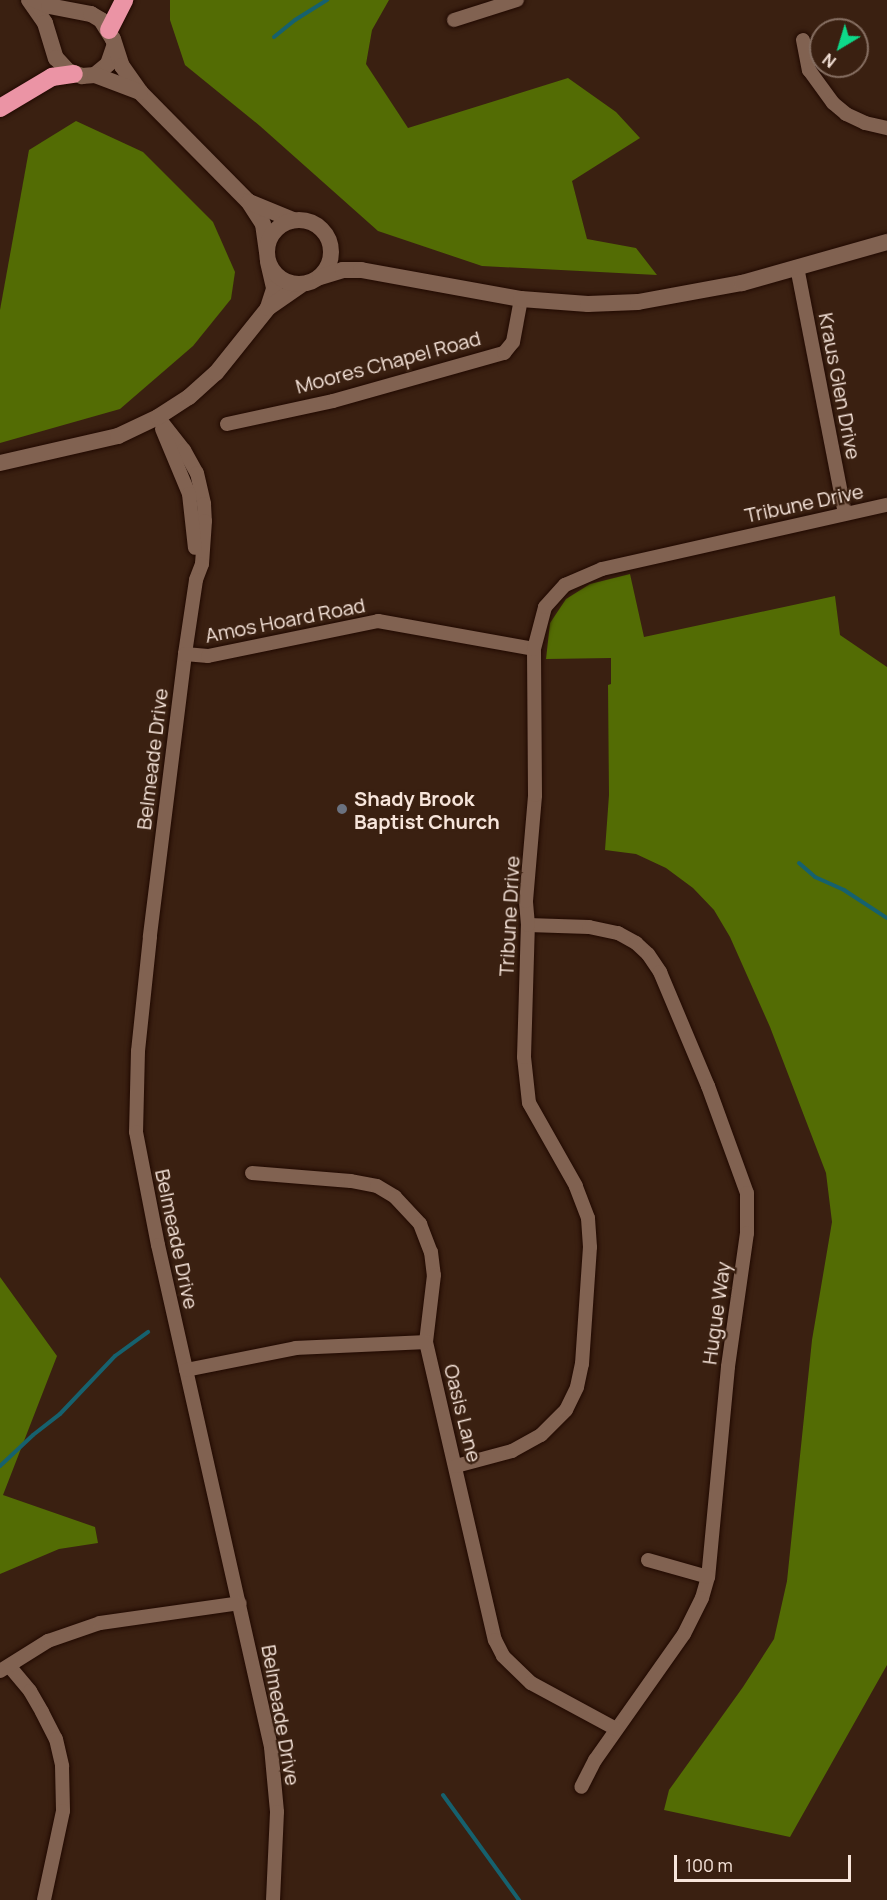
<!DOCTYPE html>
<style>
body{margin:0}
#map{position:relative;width:887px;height:1900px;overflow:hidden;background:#3a2011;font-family:Manrope,sans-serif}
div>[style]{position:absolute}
.forest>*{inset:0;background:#536c04}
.stream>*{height:4px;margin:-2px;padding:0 2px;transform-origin:2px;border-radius:2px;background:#16616e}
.roads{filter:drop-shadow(0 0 2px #200900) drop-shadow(0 0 2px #200900)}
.minor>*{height:14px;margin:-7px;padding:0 7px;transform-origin:7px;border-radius:7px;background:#816251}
.tertiary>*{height:16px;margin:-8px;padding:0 8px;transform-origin:8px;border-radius:8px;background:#816251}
.secondary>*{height:16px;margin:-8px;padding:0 8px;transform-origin:8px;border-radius:8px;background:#816251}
.secondary>.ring{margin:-8px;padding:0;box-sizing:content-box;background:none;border:16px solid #816251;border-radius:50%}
.motorway>*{height:18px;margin:-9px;padding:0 9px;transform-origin:9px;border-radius:9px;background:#eb94a5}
.dots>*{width:16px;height:16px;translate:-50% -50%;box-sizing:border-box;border:3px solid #3a2011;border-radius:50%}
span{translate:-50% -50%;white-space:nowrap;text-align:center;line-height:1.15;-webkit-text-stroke:4.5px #3a2011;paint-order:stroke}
.street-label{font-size:20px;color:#f7e5db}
.poi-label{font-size:20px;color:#f7e5db;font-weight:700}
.left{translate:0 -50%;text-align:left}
.north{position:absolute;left:809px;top:18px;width:60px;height:60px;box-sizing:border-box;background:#3a2011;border:2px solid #866f62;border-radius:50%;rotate:218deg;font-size:16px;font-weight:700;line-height:24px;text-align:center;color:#f7e5db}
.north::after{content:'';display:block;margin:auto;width:21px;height:27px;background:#0ed98a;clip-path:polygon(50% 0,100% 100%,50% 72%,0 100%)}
.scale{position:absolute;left:674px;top:1855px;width:177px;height:27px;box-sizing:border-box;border:3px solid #f7e5db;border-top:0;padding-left:8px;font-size:18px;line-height:21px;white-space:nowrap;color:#f7e5db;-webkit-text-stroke:4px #3a2011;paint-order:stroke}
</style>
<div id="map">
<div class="forest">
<i style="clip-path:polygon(170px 0,389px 0,372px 30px,366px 64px,408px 128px,568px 78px,616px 112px,640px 138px,572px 181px,587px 239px,636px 248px,657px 275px,482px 266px,378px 231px,260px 126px,185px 65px,170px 20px)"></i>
<i style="clip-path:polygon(76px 121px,143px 152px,213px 222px,235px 272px,231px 299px,193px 346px,120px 409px,0 443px,0 310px,29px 150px)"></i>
<i style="clip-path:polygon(630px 574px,644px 637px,835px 596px,840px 635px,887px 667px,887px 1665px,790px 1837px,664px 1810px,669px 1790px,743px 1687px,774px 1639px,787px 1581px,812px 1340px,832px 1222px,826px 1173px,770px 1027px,730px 937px,714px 910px,693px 888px,666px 868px,636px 854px,605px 850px,609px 795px,608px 685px,611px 684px,611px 658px,546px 659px,550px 623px,566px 599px,590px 584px)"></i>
<i style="clip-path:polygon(0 1277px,57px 1356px,3px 1495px,95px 1527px,98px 1543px,59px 1549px,0 1574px)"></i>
</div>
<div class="stream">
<i style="left:274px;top:37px;width:27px;rotate:-39deg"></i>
<i style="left:295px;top:20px;width:38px;rotate:-32deg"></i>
<i style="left:799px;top:863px;width:21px;rotate:41deg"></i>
<i style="left:815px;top:877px;width:32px;rotate:24deg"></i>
<i style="left:844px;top:890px;width:51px;rotate:33.1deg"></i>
<i style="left:0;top:1466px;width:45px;rotate:-43.2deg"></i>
<i style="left:33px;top:1435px;width:34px;rotate:-38deg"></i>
<i style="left:60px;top:1414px;width:80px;rotate:-46.5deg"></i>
<i style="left:115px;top:1356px;width:41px;rotate:-36deg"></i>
<i style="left:443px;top:1795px;width:130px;rotate:54.1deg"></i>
</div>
<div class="roads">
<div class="minor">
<i style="left:454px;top:20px;width:66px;rotate:-17.6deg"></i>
<i style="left:803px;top:40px;width:31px;rotate:79deg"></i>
<i style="left:809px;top:70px;width:41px;rotate:54deg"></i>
<i style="left:833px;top:103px;width:17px;rotate:40deg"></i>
<i style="left:846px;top:114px;width:21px;rotate:25deg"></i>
<i style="left:865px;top:123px;width:23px;rotate:13deg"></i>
<i style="left:797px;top:267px;width:251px;rotate:79deg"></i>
<i style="left:158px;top:417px;width:42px;rotate:51.8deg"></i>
<i style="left:184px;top:450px;width:26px;rotate:61deg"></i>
<i style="left:197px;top:473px;width:32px;rotate:77deg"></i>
<i style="left:204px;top:504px;width:17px;rotate:87deg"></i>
<i style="left:205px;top:521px;width:43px;rotate:94deg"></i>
<i style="left:202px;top:564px;width:17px;rotate:111deg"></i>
<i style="left:196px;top:580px;width:75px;rotate:98.5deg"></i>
<i style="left:185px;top:654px;width:285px;rotate:97.1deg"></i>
<i style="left:150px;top:937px;width:115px;rotate:96deg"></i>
<i style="left:138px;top:1051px;width:81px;rotate:91.4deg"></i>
<i style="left:136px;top:1132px;width:115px;rotate:79deg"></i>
<i style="left:158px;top:1245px;width:515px;rotate:77.31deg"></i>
<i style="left:271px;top:1747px;width:65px;rotate:84.7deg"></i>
<i style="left:277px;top:1812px;width:88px;rotate:92.6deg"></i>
<i style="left:227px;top:424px;width:108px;rotate:-12.2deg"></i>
<i style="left:333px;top:401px;width:178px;rotate:-15.7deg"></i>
<i style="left:504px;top:353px;width:14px;rotate:-51deg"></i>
<i style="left:513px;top:342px;width:44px;rotate:-79.5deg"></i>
<i style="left:162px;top:429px;width:70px;rotate:67.4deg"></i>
<i style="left:189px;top:494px;width:54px;rotate:83.7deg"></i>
<i style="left:185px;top:654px;width:23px;rotate:5deg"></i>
<i style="left:208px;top:656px;width:174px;rotate:-11.6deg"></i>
<i style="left:378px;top:621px;width:158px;rotate:10.2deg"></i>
<i style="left:528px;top:925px;width:61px;rotate:1.9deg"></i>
<i style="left:589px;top:927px;width:30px;rotate:12deg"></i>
<i style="left:618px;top:933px;width:21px;rotate:29deg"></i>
<i style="left:636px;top:943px;width:16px;rotate:43deg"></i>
<i style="left:648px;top:954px;width:22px;rotate:56deg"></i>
<i style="left:660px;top:972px;width:124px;rotate:67.2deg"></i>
<i style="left:708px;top:1086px;width:114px;rotate:70deg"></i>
<i style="left:747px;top:1193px;width:40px;rotate:90deg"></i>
<i style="left:747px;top:1233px;width:135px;rotate:98.1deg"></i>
<i style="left:728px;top:1367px;width:211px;rotate:95.4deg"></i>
<i style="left:708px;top:1577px;width:22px;rotate:106deg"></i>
<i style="left:702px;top:1598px;width:40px;rotate:116.6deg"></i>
<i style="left:684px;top:1634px;width:154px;rotate:125.2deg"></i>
<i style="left:595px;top:1760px;width:30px;rotate:117deg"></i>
<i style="left:252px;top:1173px;width:99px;rotate:4.6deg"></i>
<i style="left:351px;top:1181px;width:26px;rotate:11deg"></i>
<i style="left:377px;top:1186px;width:21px;rotate:31deg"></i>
<i style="left:395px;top:1197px;width:37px;rotate:47deg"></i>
<i style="left:420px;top:1224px;width:30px;rotate:69deg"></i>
<i style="left:431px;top:1252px;width:23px;rotate:83deg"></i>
<i style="left:434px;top:1275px;width:67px;rotate:96.8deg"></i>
<i style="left:426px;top:1342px;width:306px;rotate:77deg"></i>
<i style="left:495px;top:1640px;width:18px;rotate:63deg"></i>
<i style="left:503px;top:1656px;width:39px;rotate:44deg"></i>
<i style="left:531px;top:1683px;width:97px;rotate:28.4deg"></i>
<i style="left:186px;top:1370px;width:112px;rotate:-11.3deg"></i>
<i style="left:296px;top:1348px;width:130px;rotate:-2.6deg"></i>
<i style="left:456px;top:1466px;width:58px;rotate:-15deg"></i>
<i style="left:512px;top:1451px;width:33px;rotate:-29deg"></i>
<i style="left:541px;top:1435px;width:35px;rotate:-45deg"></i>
<i style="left:566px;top:1410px;width:25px;rotate:-64deg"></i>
<i style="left:577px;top:1387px;width:24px;rotate:-78deg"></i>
<i style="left:582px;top:1364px;width:117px;rotate:-86.1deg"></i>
<i style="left:590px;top:1247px;width:29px;rotate:-94deg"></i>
<i style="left:588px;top:1218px;width:34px;rotate:-111deg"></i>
<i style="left:576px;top:1186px;width:95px;rotate:-119.5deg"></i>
<i style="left:529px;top:1103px;width:46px;rotate:-96.2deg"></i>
<i style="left:524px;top:1057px;width:132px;rotate:-88.3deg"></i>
<i style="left:528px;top:925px;width:24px;rotate:-95deg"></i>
<i style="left:526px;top:901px;width:106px;rotate:-85.1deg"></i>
<i style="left:535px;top:795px;width:146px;rotate:-90.4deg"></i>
<i style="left:534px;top:649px;width:43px;rotate:-75.3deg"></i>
<i style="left:545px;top:607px;width:30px;rotate:-48deg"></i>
<i style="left:565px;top:585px;width:40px;rotate:-23.4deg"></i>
<i style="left:602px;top:569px;width:292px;rotate:-12.7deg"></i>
<i style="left:648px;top:1560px;width:62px;rotate:15.8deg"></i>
<i style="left:10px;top:1667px;width:31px;rotate:50deg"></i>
<i style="left:30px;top:1691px;width:24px;rotate:60deg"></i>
<i style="left:42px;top:1712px;width:30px;rotate:63deg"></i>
<i style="left:56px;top:1739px;width:28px;rotate:77deg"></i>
<i style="left:62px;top:1766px;width:45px;rotate:88.7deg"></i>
<i style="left:63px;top:1811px;width:91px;rotate:102.1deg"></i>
<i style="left:0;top:1671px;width:57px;rotate:-32deg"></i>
<i style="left:48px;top:1641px;width:55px;rotate:-19.1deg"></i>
<i style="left:100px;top:1623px;width:141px;rotate:-8.1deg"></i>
</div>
<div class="tertiary">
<i style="left:268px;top:262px;width:28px;rotate:77deg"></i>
<i style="left:274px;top:289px;width:20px;rotate:108deg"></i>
<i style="left:0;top:463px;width:121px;rotate:-12.9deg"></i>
<i style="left:118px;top:436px;width:44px;rotate:-25.4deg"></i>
<i style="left:158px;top:417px;width:37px;rotate:-33deg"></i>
<i style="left:189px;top:397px;width:36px;rotate:-42deg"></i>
<i style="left:216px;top:373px;width:83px;rotate:-51.3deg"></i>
<i style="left:268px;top:308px;width:40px;rotate:-34.9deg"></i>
</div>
<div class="secondary">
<i style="left:29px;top:0;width:28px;rotate:55deg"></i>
<i style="left:45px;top:23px;width:37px;rotate:73deg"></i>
<i style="left:56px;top:58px;width:18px;rotate:47deg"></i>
<i style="left:68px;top:71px;width:15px;rotate:20deg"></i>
<i style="left:82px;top:76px;width:13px;rotate:-4deg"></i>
<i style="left:95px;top:75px;width:17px;rotate:-40deg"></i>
<i style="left:108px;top:64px;width:18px;rotate:-71deg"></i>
<i style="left:35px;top:0;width:15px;rotate:23deg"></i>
<i style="left:49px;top:6px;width:43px;rotate:10.8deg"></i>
<i style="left:91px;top:14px;width:12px;rotate:31deg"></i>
<i style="left:101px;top:20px;width:22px;rotate:58deg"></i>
<i style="left:113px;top:39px;width:28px;rotate:72deg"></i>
<i style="left:122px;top:66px;width:32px;rotate:55deg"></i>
<i style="left:140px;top:92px;width:153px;rotate:45.3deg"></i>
<i style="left:248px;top:201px;width:27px;rotate:57deg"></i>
<i style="left:263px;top:224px;width:27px;rotate:82deg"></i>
<i style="left:95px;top:75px;width:48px;rotate:20.7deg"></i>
<i style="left:249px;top:202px;width:48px;rotate:22.2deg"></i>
<i class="ring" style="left:267px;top:220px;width:48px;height:48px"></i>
<i style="left:320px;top:277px;width:24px;rotate:-17deg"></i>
<i style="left:343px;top:270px;width:18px"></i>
<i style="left:361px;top:270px;width:163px;rotate:10.3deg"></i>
<i style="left:521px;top:299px;width:67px;rotate:4.3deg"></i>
<i style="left:588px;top:304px;width:50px;rotate:-2.3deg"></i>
<i style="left:638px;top:302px;width:106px;rotate:-10.4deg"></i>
<i style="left:742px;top:283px;width:151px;rotate:-15.8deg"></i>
</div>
<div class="motorway">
<i style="left:109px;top:30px;width:34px;rotate:-63deg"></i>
<i style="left:0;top:108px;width:61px;rotate:-30.8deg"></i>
<i style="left:52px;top:77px;width:22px;rotate:-8deg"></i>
</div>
</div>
<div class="dots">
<i style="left:342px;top:809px;background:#6b7280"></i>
</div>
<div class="street-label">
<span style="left:388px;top:362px;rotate:-15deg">Moores Chapel Road</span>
<span style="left:840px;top:386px;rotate:79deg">Kraus Glen Drive</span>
<span style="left:804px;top:503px;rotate:-12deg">Tribune Drive</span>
<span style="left:285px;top:620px;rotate:-11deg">Amos Hoard Road</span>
<span style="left:152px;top:759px;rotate:-83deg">Belmeade Drive</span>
<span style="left:509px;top:916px;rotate:-87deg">Tribune Drive</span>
<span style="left:177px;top:1239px;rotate:78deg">Belmeade Drive</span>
<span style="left:716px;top:1313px;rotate:-82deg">Hugue Way</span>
<span style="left:463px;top:1413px;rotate:76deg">Oasis Lane</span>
<span style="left:281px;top:1715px;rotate:80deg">Belmeade Drive</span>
</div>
<div class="poi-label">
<span class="left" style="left:354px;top:810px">Shady Brook<br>Baptist Church</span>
</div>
<div class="north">N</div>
<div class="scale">100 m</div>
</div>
